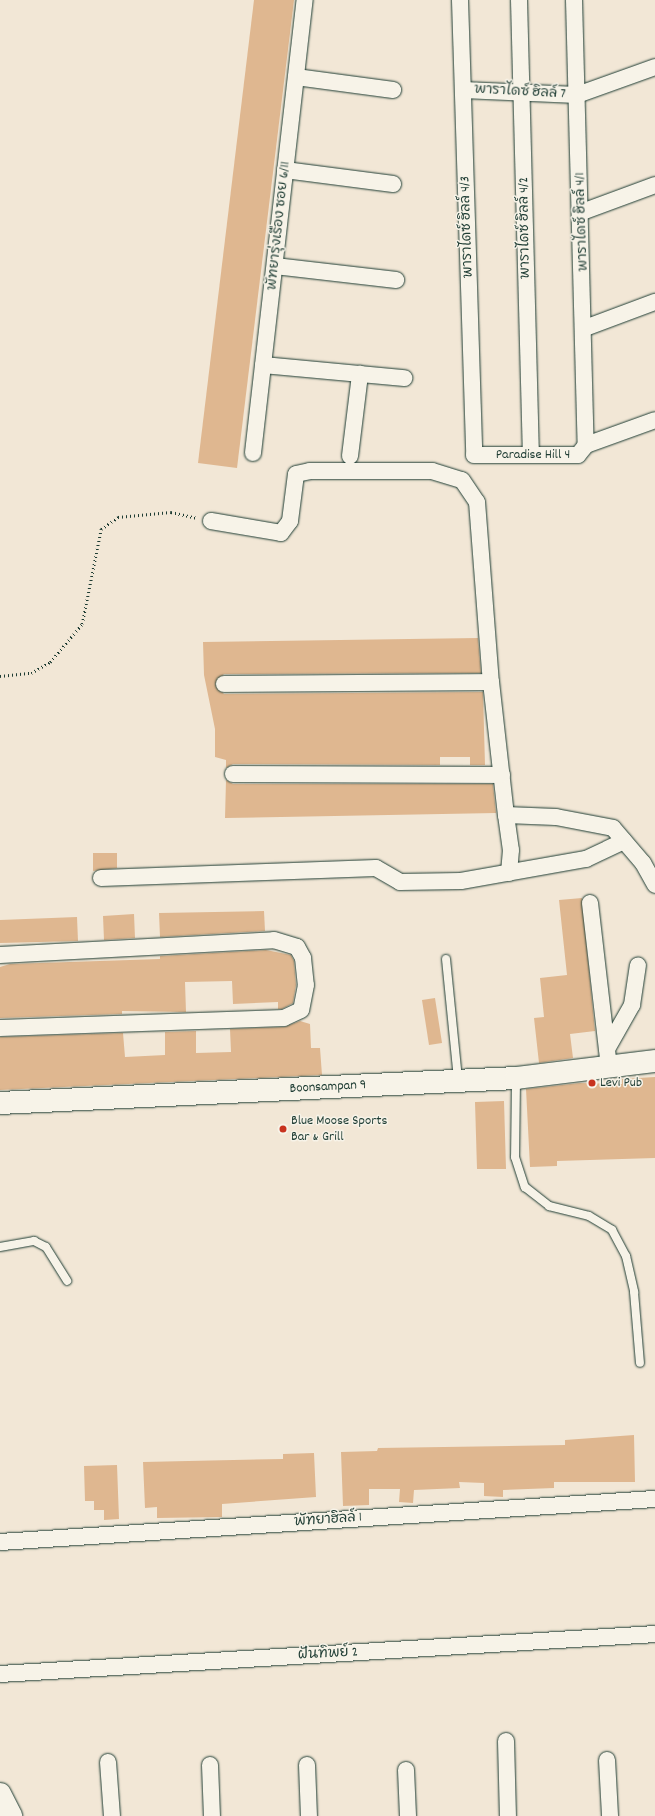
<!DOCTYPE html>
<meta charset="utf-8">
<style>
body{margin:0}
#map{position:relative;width:655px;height:1816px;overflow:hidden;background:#f2e7d6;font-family:Dekko,"Playpen Sans Thai",sans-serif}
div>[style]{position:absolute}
.building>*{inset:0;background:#dfb790}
.path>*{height:2.5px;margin-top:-1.25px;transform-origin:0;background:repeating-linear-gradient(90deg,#1f3d34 0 1px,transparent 0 4px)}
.roads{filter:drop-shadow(0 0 1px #1f3d34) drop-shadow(0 0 1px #1f3d34)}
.lane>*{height:8px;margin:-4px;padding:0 4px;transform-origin:4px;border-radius:4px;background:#f7f3e8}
.street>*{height:16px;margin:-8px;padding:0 8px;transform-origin:8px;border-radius:8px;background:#f7f3e8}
.secondary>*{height:22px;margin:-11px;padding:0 11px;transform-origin:11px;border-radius:11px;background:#f7f3e8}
.dots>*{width:11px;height:11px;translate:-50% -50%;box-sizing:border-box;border:2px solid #f7f3e8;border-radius:50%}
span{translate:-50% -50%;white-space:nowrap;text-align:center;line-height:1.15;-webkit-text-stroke:3px #f7f3e8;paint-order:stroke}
.street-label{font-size:14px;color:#1f3d34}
.poi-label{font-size:14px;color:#1f3d34}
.left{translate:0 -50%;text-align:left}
</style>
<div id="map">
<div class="building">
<i style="clip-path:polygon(254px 0,294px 0,237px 468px,198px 463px)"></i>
<i style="clip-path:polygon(478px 638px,481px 673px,224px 674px,215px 684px,224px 694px,483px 692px,485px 765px,470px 765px,470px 757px,440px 757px,440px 765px,233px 764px,226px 768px,226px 760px,215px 757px,215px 729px,204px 675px,203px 642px)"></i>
<i style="clip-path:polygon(226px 780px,233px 784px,493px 784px,496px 813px,225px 818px)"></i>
<i style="clip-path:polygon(93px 853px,117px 853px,117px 868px,93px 871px)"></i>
<i style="clip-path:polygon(582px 898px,595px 1031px,570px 1034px,573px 1058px,539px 1063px,534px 1018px,544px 1017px,540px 978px,567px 975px,559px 900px)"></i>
<i style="clip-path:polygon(264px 911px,265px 931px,160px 937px,159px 913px)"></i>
<i style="clip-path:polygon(134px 914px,135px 938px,104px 940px,103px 916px)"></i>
<i style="clip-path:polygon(77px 917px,78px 941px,0 943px,0 920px)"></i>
<i style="clip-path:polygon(266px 950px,291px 955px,294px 961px,296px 985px,293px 1003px,282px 1009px,278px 1009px,278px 1002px,233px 1004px,232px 981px,185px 982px,186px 1012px,122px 1011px,122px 1014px,0 1018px,0 967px,10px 964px,160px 959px,160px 956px)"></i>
<i style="clip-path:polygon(435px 998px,442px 1043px,429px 1045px,422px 1000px)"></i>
<i style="clip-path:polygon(300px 1021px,310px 1024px,311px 1048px,320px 1048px,322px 1075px,0 1090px,0 1037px,123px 1033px,125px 1057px,165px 1055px,165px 1032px,196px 1031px,196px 1053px,231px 1052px,230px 1029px,284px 1027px)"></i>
<i style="clip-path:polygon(655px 1077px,655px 1158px,557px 1161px,557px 1166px,530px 1167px,526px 1089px,580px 1083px,622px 1084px,622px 1079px)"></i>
<i style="clip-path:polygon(504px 1101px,506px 1169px,477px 1169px,475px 1102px)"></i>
<i style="clip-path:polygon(634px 1435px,635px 1482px,554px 1482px,554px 1488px,503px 1490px,503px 1497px,484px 1496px,484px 1483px,459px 1482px,460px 1488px,414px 1490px,413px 1503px,399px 1502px,400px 1489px,369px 1489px,369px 1505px,343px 1506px,341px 1452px,377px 1451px,378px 1448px,565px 1445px,565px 1440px)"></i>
<i style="clip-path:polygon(314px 1453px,316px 1497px,222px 1504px,222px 1517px,157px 1518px,157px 1507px,145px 1508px,143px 1462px,283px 1459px,283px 1454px)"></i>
<i style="clip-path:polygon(117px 1465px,119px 1519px,104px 1520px,104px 1510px,94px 1510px,94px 1501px,85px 1501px,84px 1466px)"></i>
</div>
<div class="path">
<i style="left:0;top:676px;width:31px;rotate:-6deg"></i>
<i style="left:31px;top:673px;width:22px;rotate:-30deg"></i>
<i style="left:50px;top:662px;width:50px;rotate:-49.9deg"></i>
<i style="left:82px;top:624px;width:97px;rotate:-78.7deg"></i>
<i style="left:101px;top:529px;width:21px;rotate:-35deg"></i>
<i style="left:118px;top:517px;width:53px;rotate:-5.4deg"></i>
<i style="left:171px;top:512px;width:27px;rotate:13deg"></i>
</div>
<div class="roads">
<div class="lane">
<i style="left:446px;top:959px;width:122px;rotate:84.3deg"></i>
<i style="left:516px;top:1079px;width:78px;rotate:90.7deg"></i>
<i style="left:515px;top:1157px;width:32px;rotate:72deg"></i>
<i style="left:525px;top:1187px;width:31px;rotate:38deg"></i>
<i style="left:549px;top:1206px;width:41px;rotate:14deg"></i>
<i style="left:589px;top:1216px;width:27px;rotate:31deg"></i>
<i style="left:612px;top:1230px;width:30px;rotate:62deg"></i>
<i style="left:626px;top:1256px;width:37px;rotate:77deg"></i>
<i style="left:634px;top:1292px;width:71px;rotate:85.2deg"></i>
<i style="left:0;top:1247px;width:35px;rotate:-10deg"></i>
<i style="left:34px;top:1241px;width:13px;rotate:27deg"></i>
<i style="left:46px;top:1247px;width:40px;rotate:58deg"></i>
</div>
<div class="street">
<i style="left:460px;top:0;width:455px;rotate:88.2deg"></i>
<i style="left:474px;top:455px;width:104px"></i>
<i style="left:578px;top:455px;width:13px;rotate:-51deg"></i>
<i style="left:586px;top:445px;width:73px;rotate:-19.9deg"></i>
<i style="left:519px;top:0;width:455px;rotate:88.5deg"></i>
<i style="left:574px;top:0;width:445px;rotate:88.5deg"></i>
<i style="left:296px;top:77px;width:98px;rotate:7.6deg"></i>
<i style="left:463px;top:90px;width:114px;rotate:2.5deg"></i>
<i style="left:577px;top:95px;width:83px;rotate:-19.7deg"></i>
<i style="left:285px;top:170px;width:109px;rotate:7.4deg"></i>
<i style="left:582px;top:212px;width:78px;rotate:-20.3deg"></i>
<i style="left:275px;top:266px;width:122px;rotate:6.6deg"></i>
<i style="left:585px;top:328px;width:75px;rotate:-20.4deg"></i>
<i style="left:263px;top:365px;width:142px;rotate:5.3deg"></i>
<i style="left:253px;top:453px;width:456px;rotate:-83.5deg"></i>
<i style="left:350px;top:456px;width:83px;rotate:-83deg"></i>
<i style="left:211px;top:521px;width:71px;rotate:9.7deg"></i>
<i style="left:281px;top:533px;width:15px;rotate:-53deg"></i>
<i style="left:290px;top:521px;width:47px;rotate:-82.7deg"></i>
<i style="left:296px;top:474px;width:14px;rotate:-12deg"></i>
<i style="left:310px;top:471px;width:122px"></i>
<i style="left:432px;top:471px;width:31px;rotate:17deg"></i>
<i style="left:462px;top:480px;width:27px;rotate:56deg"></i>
<i style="left:477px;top:502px;width:181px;rotate:85.6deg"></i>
<i style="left:491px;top:682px;width:134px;rotate:83.6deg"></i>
<i style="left:506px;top:815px;width:50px;rotate:2.3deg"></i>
<i style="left:556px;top:817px;width:58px;rotate:10.9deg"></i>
<i style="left:613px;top:828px;width:46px;rotate:49.4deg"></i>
<i style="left:643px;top:863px;width:25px;rotate:61deg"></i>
<i style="left:224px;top:684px;width:267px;rotate:-0.4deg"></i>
<i style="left:233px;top:774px;width:269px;rotate:0.2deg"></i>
<i style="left:506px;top:815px;width:35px;rotate:82deg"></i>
<i style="left:511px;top:850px;width:23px;rotate:95deg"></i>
<i style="left:101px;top:878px;width:275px;rotate:-2.1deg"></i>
<i style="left:376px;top:868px;width:28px;rotate:30deg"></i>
<i style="left:400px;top:882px;width:61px;rotate:-0.9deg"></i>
<i style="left:461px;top:881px;width:127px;rotate:-10deg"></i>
<i style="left:586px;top:859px;width:42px;rotate:-25.3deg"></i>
<i style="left:590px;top:903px;width:164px;rotate:83.4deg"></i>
<i style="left:0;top:955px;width:274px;rotate:-3.1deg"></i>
<i style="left:274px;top:940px;width:24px;rotate:17deg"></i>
<i style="left:297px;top:947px;width:13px;rotate:61deg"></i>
<i style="left:303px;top:958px;width:27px;rotate:84deg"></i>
<i style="left:306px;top:985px;width:25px;rotate:101deg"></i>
<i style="left:301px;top:1010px;width:19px;rotate:155deg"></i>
<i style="left:284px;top:1018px;width:284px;rotate:178deg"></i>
<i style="left:607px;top:1049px;width:51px;rotate:-60.4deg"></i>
<i style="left:632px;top:1005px;width:40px;rotate:-81.5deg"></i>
<i style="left:0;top:1542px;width:656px;rotate:-3.76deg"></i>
<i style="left:0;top:1674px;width:656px;rotate:-3.49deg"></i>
<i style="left:506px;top:1741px;width:75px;rotate:88.5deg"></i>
<i style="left:607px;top:1760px;width:56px;rotate:86.9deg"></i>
<i style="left:108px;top:1762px;width:54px;rotate:85.8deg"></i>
<i style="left:210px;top:1765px;width:51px;rotate:87.8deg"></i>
<i style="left:307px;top:1765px;width:51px;rotate:87.8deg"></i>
<i style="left:406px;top:1770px;width:46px;rotate:87.5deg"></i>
</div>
<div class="secondary">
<i style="left:0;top:1103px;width:517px;rotate:-2.77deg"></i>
<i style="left:516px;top:1078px;width:140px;rotate:-7deg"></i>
<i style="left:0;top:1794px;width:25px;rotate:63deg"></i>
</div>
</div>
<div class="dots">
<i style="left:592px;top:1083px;background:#c8321e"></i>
<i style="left:283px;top:1129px;background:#c8321e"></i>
</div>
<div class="street-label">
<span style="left:520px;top:92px;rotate:3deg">พาราไดซ์ ฮิลล์ 7</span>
<span style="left:582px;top:222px;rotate:-92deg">พาราไดซ์ ฮิลล์ 4/1</span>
<span style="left:279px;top:226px;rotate:-84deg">พัทยารุ่งเรือง ซอย 6/11</span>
<span style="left:467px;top:227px;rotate:-92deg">พาราไดซ์ ฮิลล์ 4/3</span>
<span style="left:525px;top:228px;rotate:-91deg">พาราไดซ์ ฮิลล์ 4/2</span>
<span style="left:533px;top:455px">Paradise Hill 4</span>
<span style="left:328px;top:1087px;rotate:-3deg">Boonsampan 9</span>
<span style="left:328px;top:1520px;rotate:-4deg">พัทยาฮิลล์ 1</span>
<span style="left:328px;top:1654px;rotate:-3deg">ฝันทิพย์ 2</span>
</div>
<div class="poi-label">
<span class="left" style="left:600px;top:1083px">Levi Pub</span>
<span class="left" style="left:291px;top:1129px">Blue Moose Sports<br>Bar &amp; Grill</span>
</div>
</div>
